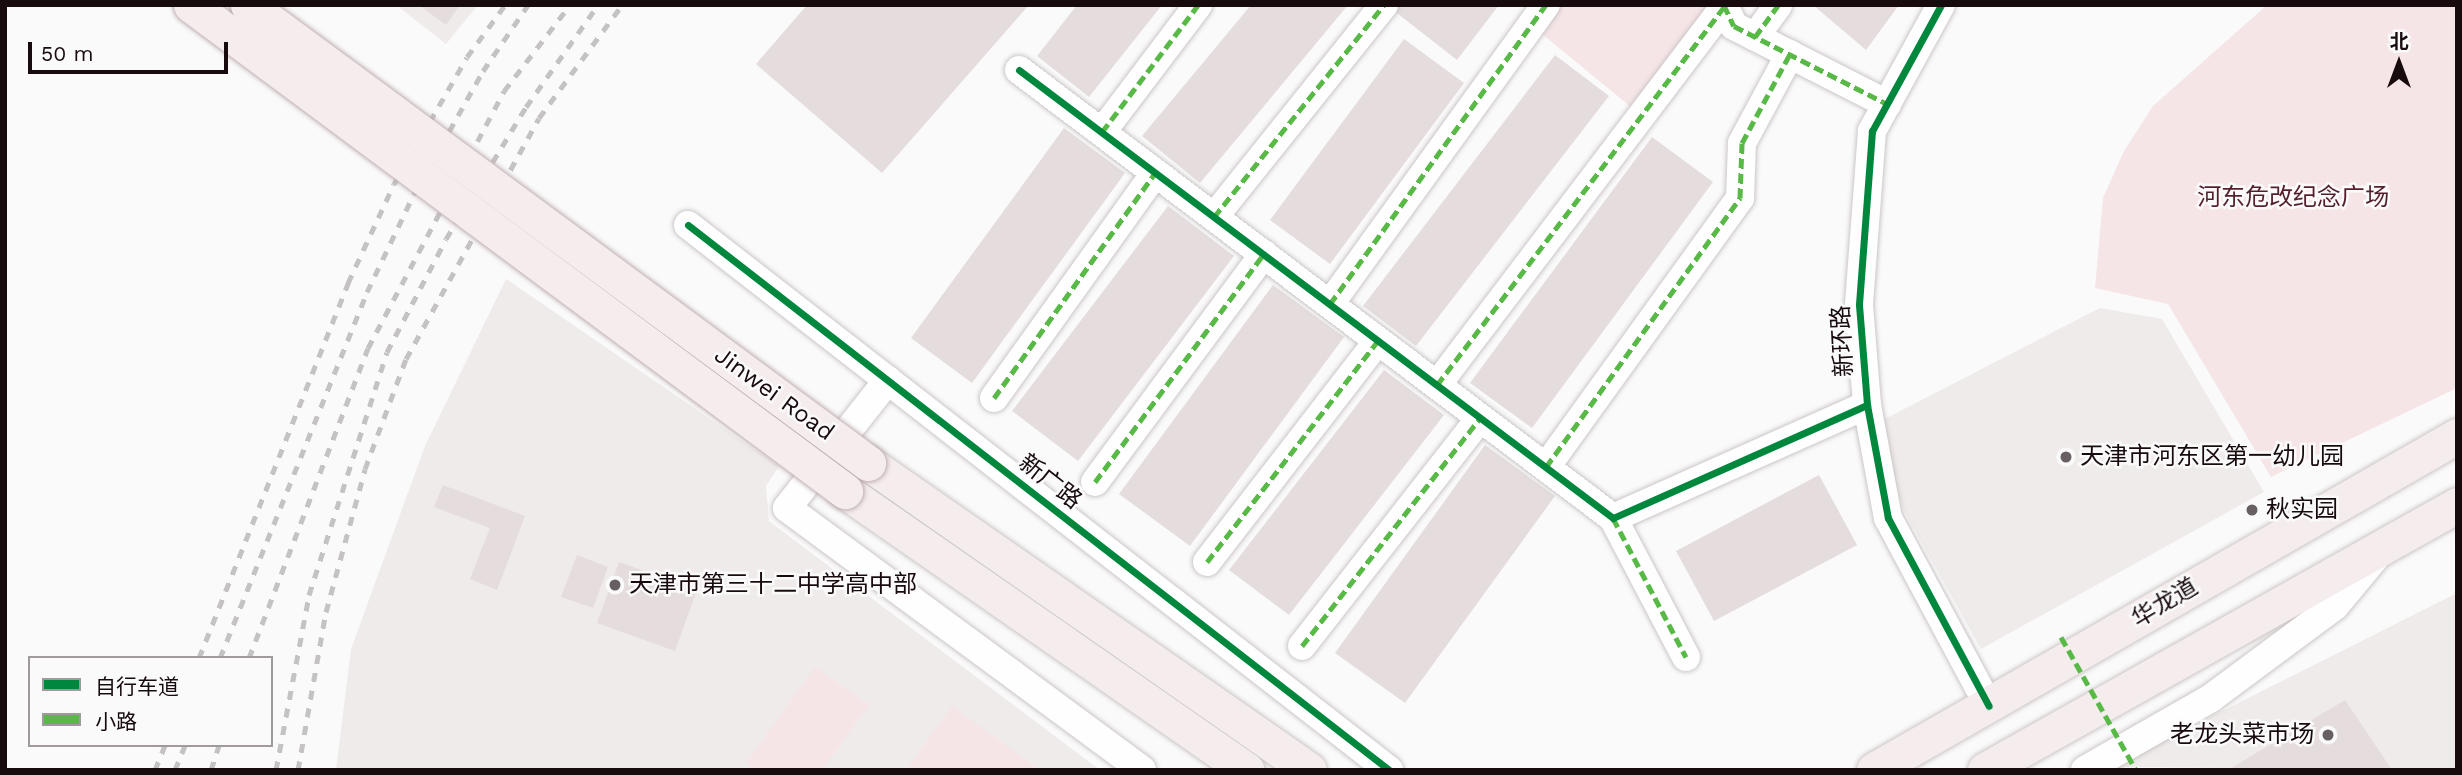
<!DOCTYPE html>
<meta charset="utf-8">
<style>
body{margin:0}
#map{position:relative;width:2462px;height:775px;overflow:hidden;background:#fafafa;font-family:"Work Sans","Noto Sans SC",sans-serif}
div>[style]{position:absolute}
.built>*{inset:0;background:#f0ebeb}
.green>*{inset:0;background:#f6e5e7}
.building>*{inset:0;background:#e4dcdd}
.roads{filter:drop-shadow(0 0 2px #ccc6c6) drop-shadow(0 0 2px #ccc6c6)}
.minor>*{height:28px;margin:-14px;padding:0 14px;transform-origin:14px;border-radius:14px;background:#fefefe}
.major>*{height:35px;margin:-17.5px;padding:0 17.5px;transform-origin:17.5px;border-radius:17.5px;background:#f5eced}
.rail>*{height:5px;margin-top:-2.5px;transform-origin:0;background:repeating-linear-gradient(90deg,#c4c2c3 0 9px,transparent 0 18px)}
.bridges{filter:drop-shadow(0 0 2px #bfaeb1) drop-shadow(0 0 2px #bfaeb1)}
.major-bridge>*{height:35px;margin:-17.5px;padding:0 17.5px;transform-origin:17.5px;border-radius:17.5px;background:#f5eced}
.quiet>*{height:5px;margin-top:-2.5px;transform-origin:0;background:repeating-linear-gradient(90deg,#58b947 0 10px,transparent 0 15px)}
.cycleway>*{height:7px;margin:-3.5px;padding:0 3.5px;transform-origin:3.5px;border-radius:3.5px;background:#00873e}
.dots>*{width:19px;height:19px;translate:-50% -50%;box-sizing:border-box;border:4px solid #fafafa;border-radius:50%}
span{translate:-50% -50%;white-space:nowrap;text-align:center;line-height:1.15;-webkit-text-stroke:5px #fafafa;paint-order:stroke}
.park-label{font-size:24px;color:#541f2c}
.street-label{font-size:24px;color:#180b0e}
.poi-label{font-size:24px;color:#180b0e}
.left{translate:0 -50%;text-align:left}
.right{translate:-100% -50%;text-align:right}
.frame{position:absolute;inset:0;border:7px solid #180b0e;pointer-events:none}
.legend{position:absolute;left:28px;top:656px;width:245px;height:91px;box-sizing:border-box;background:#fafafa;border:2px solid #a09a9c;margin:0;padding:9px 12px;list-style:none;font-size:21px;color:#180b0e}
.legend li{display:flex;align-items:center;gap:14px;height:35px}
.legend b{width:35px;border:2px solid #a09a9c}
.north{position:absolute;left:2364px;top:28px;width:70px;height:70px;-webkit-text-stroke:5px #fafafa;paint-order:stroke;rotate:0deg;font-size:19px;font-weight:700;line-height:28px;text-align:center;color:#180b0e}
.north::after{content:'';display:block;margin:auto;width:24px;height:32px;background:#180b0e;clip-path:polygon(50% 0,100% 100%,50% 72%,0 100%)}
.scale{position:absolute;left:28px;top:42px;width:200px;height:32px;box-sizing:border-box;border:4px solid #180b0e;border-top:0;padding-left:9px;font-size:21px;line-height:24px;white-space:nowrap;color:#180b0e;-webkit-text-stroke:5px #fafafa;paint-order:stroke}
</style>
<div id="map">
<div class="built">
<i style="clip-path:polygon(396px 5px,478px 5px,446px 44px)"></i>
<i style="clip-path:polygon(506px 279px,779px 466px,766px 486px,769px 521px,1100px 770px,336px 770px,351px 649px,425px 446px)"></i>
<i style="clip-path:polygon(2100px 308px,2162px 319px,2264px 492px,1981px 649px,1903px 509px,1879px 422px)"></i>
<i style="clip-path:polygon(2457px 593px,2457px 770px,2111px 767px)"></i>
</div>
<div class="green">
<i style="clip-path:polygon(1538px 5px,1720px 5px,1637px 112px,1542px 34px)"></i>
<i style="clip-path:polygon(2267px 5px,2457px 5px,2457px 388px,2271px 477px,2168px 304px,2095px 288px,2103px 198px,2124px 151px,2153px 106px)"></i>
<i style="clip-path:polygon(815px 667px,869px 705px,822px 770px,756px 770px,746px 763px)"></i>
<i style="clip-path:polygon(952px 706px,1040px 770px,906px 770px)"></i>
</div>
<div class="building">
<i style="clip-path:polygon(419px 5px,460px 5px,446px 25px)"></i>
<i style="clip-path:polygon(807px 5px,1029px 5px,882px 173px,756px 64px)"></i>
<i style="clip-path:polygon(1077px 5px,1162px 5px,1089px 97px,1037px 56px)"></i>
<i style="clip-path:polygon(1251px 5px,1348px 5px,1200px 183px,1142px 136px)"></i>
<i style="clip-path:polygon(1397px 5px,1499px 5px,1457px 60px,1393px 10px)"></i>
<i style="clip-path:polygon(1813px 5px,1899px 5px,1866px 50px)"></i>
<i style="clip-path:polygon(1404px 39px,1464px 83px,1330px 264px,1270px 220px)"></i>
<i style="clip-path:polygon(1555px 55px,1609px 96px,1416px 346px,1363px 306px)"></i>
<i style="clip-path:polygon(1064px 128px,1125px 173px,972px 383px,911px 338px)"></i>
<i style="clip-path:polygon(1652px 137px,1713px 182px,1532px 428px,1470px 383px)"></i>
<i style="clip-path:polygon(1168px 206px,1234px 256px,1078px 461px,1012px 411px)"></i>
<i style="clip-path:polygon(1273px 285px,1344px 337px,1190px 546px,1119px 494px)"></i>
<i style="clip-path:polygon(1384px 370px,1444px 415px,1289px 615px,1229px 570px)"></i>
<i style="clip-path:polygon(1485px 445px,1555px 496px,1405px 703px,1335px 653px)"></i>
<i style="clip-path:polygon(1819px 475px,1857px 545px,1714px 621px,1676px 551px)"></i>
<i style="clip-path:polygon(443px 485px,525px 516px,497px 590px,470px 579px,490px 528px,434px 507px)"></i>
<i style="clip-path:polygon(577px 555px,608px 567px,593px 608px,561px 597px)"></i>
<i style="clip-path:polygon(619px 562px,697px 590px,675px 651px,597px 623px)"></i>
<i style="clip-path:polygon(2345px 700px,2392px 770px,2228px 770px)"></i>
</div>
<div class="roads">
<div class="minor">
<i style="left:1724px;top:5px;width:23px;rotate:65deg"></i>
<i style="left:1734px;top:26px;width:172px;rotate:27deg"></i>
<i style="left:1941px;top:5px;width:144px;rotate:118.7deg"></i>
<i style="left:1872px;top:131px;width:174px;rotate:94.3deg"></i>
<i style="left:1859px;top:305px;width:100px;rotate:85.4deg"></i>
<i style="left:1867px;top:405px;width:115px;rotate:79.5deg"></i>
<i style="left:1888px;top:518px;width:213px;rotate:61.8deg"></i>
<i style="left:1755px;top:37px;width:39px;rotate:-54deg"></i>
<i style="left:1019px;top:70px;width:744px;rotate:37.02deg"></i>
<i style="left:1613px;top:518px;width:278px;rotate:-24deg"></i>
<i style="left:1102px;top:132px;width:159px;rotate:-52.9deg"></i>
<i style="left:1214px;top:217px;width:272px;rotate:-51.3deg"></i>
<i style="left:688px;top:225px;width:888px;rotate:37.86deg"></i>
<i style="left:1330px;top:304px;width:369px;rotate:-54.2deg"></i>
<i style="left:888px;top:380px;width:163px;rotate:128.3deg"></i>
<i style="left:787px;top:508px;width:441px;rotate:36.4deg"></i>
<i style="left:1437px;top:385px;width:476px;rotate:-52.8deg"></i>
<i style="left:994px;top:398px;width:277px;rotate:-54.4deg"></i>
<i style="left:1546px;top:467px;width:332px;rotate:-54.2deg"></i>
<i style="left:1740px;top:198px;width:55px;rotate:-87.9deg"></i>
<i style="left:1742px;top:143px;width:101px;rotate:-61.7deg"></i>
<i style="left:1095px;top:482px;width:284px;rotate:-53.5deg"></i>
<i style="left:1613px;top:518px;width:157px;rotate:62.3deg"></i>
<i style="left:1207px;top:562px;width:279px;rotate:-52.3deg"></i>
<i style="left:1302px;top:646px;width:289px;rotate:-52deg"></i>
<i style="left:2085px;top:770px;width:145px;rotate:-29.7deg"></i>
<i style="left:2211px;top:698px;width:154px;rotate:-36.6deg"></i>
<i style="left:2335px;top:606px;width:69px;rotate:-50.3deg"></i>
</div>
<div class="major">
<i style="left:868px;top:463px;width:537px;rotate:34.84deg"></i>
<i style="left:845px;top:491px;width:489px;rotate:34.8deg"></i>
<i style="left:1874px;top:770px;width:672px;rotate:-29.81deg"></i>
<i style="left:1985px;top:770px;width:541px;rotate:-29.31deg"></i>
</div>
</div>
<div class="rail">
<i style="left:199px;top:658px;width:404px;rotate:-68.3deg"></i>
<i style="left:348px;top:283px;width:109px;rotate:-65.1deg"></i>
<i style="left:394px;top:184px;width:146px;rotate:-60.1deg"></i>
<i style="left:467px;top:57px;width:64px;rotate:-53.8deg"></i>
<i style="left:220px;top:658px;width:394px;rotate:-68.1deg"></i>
<i style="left:367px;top:292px;width:109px;rotate:-64.4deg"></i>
<i style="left:414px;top:194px;width:141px;rotate:-60.7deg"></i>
<i style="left:483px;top:71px;width:80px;rotate:-55.7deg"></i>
<i style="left:249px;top:658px;width:332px;rotate:-69deg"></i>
<i style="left:368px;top:348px;width:291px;rotate:-62.1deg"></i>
<i style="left:504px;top:91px;width:108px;rotate:-52.5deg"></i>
<i style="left:155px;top:770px;width:27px;rotate:-68deg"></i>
<i style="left:175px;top:770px;width:27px;rotate:-68deg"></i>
<i style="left:211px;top:770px;width:26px;rotate:-72deg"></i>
<i style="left:276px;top:770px;width:178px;rotate:-79.3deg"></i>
<i style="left:309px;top:595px;width:255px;rotate:-72.2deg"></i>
<i style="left:387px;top:352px;width:127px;rotate:-62.4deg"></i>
<i style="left:446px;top:239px;width:154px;rotate:-58.8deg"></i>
<i style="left:526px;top:107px;width:125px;rotate:-54.8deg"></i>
<i style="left:298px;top:770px;width:160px;rotate:-80deg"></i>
<i style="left:326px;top:612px;width:148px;rotate:-74.7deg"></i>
<i style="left:365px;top:469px;width:117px;rotate:-69.6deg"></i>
<i style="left:406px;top:359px;width:275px;rotate:-61.1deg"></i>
<i style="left:539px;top:118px;width:140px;rotate:-53.7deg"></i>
</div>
<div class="bridges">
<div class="major-bridge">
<i style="left:191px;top:5px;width:815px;rotate:36.62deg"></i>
<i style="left:248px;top:5px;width:771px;rotate:36.45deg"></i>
</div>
</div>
<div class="quiet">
<i style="left:1724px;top:5px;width:23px;rotate:65deg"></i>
<i style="left:1734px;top:26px;width:172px;rotate:27deg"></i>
<i style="left:1755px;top:37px;width:39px;rotate:-54deg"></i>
<i style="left:1102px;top:132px;width:159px;rotate:-52.9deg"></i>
<i style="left:1214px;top:217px;width:272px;rotate:-51.3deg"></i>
<i style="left:1330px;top:304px;width:369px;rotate:-54.2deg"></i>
<i style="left:1437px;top:385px;width:476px;rotate:-52.8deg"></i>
<i style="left:994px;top:398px;width:277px;rotate:-54.4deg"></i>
<i style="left:1546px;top:467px;width:332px;rotate:-54.2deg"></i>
<i style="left:1740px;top:198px;width:55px;rotate:-87.9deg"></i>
<i style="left:1742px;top:143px;width:101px;rotate:-61.7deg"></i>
<i style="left:1095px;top:482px;width:284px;rotate:-53.5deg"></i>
<i style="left:1613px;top:518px;width:157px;rotate:62.3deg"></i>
<i style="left:1207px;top:562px;width:279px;rotate:-52.3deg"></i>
<i style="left:2061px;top:637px;width:153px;rotate:60.6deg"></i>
<i style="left:1302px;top:646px;width:289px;rotate:-52deg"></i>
</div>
<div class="cycleway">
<i style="left:1941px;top:5px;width:144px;rotate:118.7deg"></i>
<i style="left:1872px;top:131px;width:174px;rotate:94.3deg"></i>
<i style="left:1859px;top:305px;width:100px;rotate:85.4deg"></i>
<i style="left:1867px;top:405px;width:115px;rotate:79.5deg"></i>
<i style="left:1888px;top:518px;width:213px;rotate:61.8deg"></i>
<i style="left:1019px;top:70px;width:744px;rotate:37.02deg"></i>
<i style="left:1613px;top:518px;width:278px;rotate:-24deg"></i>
<i style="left:688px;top:225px;width:888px;rotate:37.86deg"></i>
</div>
<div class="dots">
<i style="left:2066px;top:457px;background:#675f61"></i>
<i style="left:2252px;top:510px;background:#675f61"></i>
<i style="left:615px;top:585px;background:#675f61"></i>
<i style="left:2328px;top:735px;background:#675f61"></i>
</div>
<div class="park-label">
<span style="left:2293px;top:198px">河东危改纪念广场</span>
</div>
<div class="street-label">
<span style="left:1843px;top:341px;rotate:-93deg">新环路</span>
<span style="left:774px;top:394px;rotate:36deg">Jinwei Road</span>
<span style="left:1050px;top:482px;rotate:38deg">新广路</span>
<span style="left:2165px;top:603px;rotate:-31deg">华龙道</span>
</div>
<div class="poi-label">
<span class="left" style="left:2080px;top:457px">天津市河东区第一幼儿园</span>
<span class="left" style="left:2266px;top:510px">秋实园</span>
<span class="left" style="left:629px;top:585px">天津市第三十二中学高中部</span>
<span class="right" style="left:2314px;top:735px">老龙头菜市场</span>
</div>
<div class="frame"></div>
<ul class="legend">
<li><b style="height:9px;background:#00873e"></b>自行车道</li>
<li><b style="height:9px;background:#58b947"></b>小路</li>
</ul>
<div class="north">北</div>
<div class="scale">50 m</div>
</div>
